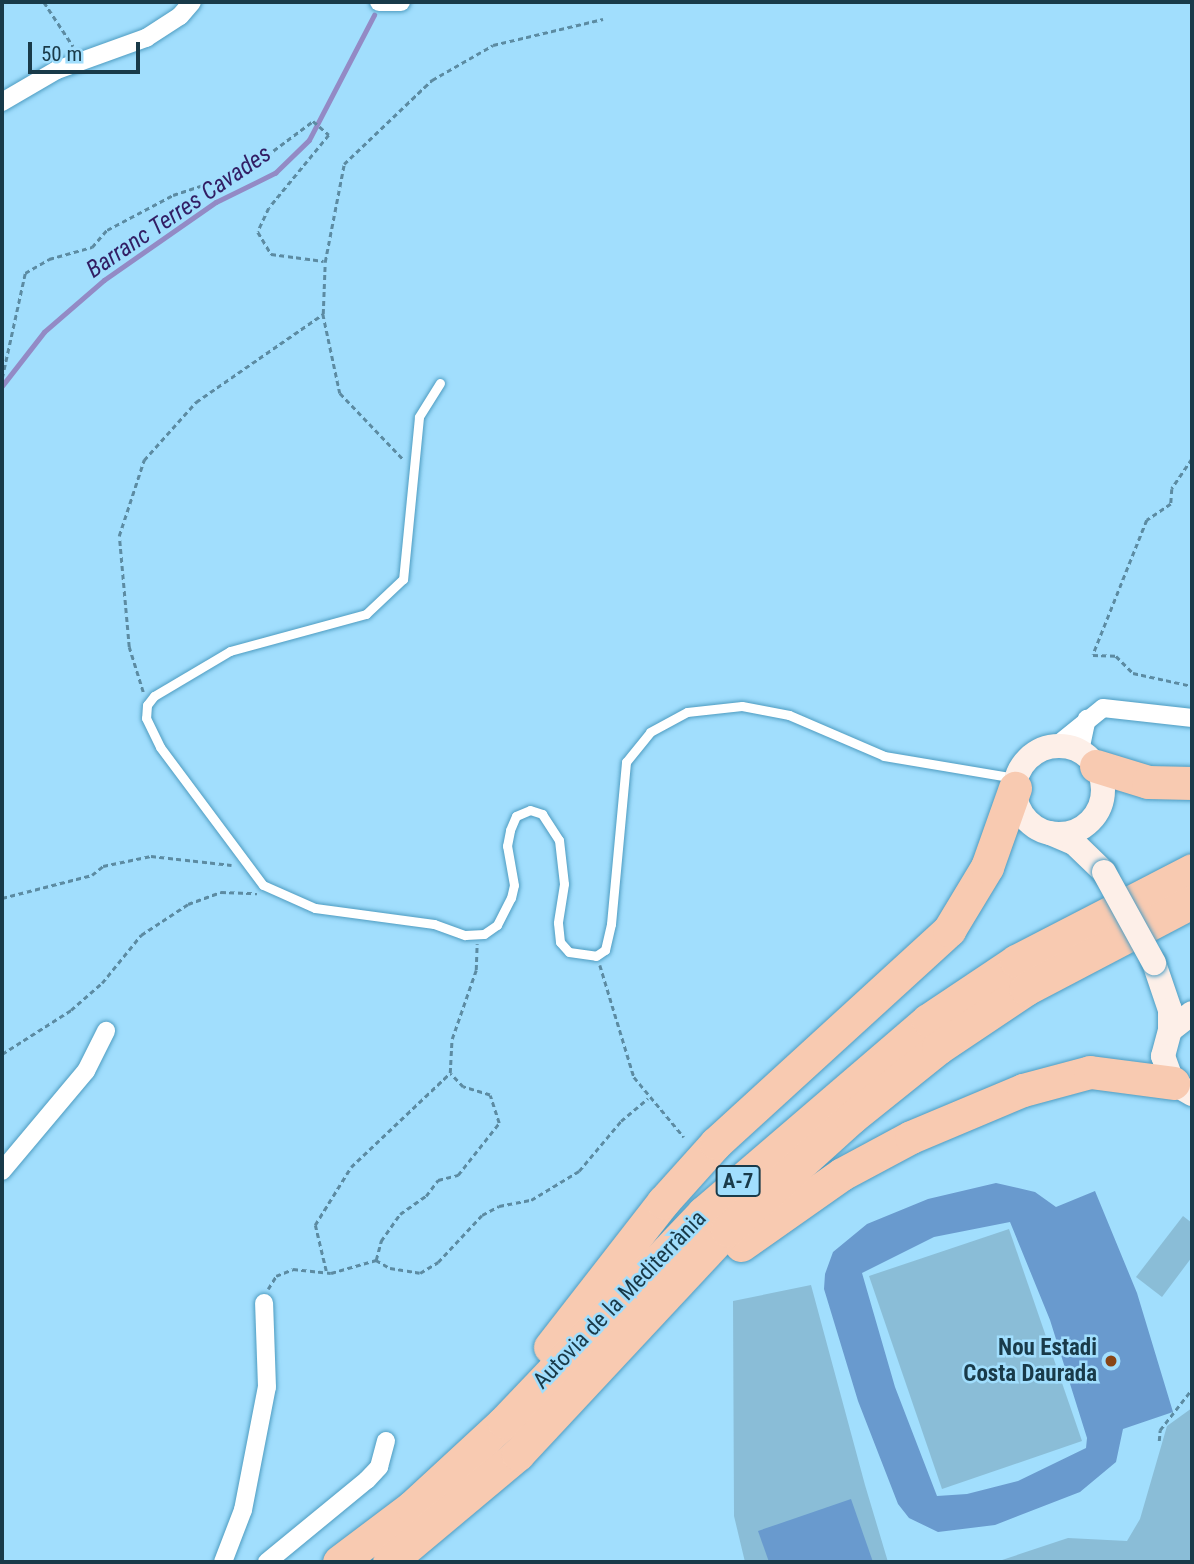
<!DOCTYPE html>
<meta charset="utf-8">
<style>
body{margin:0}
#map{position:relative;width:1194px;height:1564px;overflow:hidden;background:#a1defd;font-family:"Roboto Condensed",sans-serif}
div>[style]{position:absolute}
.green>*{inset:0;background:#8abdd7}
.stream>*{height:4.5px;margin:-2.25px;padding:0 2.25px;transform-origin:2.25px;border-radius:2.25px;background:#938ac5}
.building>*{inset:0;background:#699ace}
.path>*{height:2.5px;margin-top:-1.25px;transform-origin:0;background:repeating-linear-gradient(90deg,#5c8ba2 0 5px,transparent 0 8.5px)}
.roads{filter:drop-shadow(0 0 2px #4e9cc1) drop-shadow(0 0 2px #4e9cc1)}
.lane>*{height:9px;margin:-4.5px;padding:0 4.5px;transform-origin:4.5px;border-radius:4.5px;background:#fff}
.street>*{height:18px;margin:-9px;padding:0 9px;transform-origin:9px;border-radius:9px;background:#fff}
.secondary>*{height:24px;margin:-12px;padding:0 12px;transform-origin:12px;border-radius:12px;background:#fdefe8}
.secondary>.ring{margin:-12px;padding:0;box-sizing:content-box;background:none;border:24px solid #fdefe8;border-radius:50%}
.highway>*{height:33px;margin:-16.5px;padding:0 16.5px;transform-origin:16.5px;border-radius:16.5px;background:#f8cab1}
.bridges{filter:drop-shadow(0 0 2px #4e9cc1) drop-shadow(0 0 2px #4e9cc1)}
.secondary-bridge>*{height:24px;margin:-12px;padding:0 12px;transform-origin:12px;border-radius:12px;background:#fdefe8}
.dots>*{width:19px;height:19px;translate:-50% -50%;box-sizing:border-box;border:4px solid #a1defd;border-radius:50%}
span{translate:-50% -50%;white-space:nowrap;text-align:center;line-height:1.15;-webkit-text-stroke:5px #a1defd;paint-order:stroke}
.shield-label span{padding:2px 5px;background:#a1defd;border:2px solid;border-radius:5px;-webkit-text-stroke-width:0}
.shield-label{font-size:21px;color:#193a49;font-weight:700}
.street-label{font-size:23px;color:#193a49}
.poi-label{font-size:23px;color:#193a49;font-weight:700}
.right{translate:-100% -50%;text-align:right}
.water-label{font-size:24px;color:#321e64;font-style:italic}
.frame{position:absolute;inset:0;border:4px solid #193a49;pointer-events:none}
.scale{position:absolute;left:28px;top:42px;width:112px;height:32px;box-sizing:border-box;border:4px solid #193a49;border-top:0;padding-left:9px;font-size:21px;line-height:24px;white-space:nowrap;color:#193a49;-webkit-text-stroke:5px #a1defd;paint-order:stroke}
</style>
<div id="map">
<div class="green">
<i style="clip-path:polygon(1183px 1216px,1192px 1223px,1192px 1257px,1162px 1297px,1136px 1277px)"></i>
<i style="clip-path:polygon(1009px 1229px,1082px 1441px,942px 1489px,869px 1276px)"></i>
<i style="clip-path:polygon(811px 1285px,865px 1485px,888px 1562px,745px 1562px,734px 1516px,733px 1301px)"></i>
<i style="clip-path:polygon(1192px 1408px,1192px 1562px,996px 1562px,1068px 1538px,1127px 1541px,1140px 1519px,1167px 1426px)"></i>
</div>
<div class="stream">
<i style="left:2px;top:386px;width:68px;rotate:-52.1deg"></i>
<i style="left:44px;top:332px;width:79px;rotate:-40.9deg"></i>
<i style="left:104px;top:280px;width:136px;rotate:-34.9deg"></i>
<i style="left:216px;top:202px;width:66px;rotate:-26.2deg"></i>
<i style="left:275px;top:173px;width:47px;rotate:-44.1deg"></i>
<i style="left:309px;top:140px;width:141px;rotate:-62.5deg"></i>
</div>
<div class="building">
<i style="clip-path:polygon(evenodd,996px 1183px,1035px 1192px,1056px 1207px,1095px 1191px,1137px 1293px,1173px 1412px,1123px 1429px,1116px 1462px,1080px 1492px,995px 1525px,938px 1532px,909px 1518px,898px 1504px,858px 1401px,824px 1289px,825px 1274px,833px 1252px,867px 1224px,928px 1199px,996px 1183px,1010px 1222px,1050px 1320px,1087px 1438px,1086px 1448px,1018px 1481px,967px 1494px,937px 1496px,895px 1387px,862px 1273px,934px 1237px,1010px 1222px)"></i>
<i style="clip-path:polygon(851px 1499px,873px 1562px,769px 1562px,758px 1531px)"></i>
</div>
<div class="path">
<i style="left:44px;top:2px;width:53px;rotate:56.6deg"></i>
<i style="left:323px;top:314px;width:81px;rotate:77.9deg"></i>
<i style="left:340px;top:393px;width:91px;rotate:46.3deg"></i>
<i style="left:2px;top:378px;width:107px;rotate:-77.6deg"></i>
<i style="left:25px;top:273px;width:28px;rotate:-30deg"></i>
<i style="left:49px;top:259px;width:45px;rotate:-15.6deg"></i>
<i style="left:92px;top:247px;width:23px;rotate:-49deg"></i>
<i style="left:107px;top:230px;width:75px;rotate:-27.9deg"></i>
<i style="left:173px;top:195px;width:77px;rotate:-18.2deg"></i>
<i style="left:246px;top:171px;width:84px;rotate:-36.7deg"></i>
<i style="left:313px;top:121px;width:21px;rotate:41deg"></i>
<i style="left:329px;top:135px;width:94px;rotate:129.4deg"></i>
<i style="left:269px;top:208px;width:26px;rotate:115deg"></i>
<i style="left:258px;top:232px;width:26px;rotate:59deg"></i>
<i style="left:271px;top:254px;width:53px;rotate:7.5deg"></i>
<i style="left:1192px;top:459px;width:36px;rotate:124deg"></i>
<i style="left:1172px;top:489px;width:15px;rotate:94deg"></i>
<i style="left:1171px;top:504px;width:29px;rotate:146deg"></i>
<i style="left:1147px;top:520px;width:145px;rotate:111.8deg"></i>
<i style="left:1093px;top:655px;width:23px;rotate:2deg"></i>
<i style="left:1116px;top:656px;width:24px;rotate:45deg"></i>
<i style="left:1133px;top:673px;width:60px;rotate:12.4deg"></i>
<i style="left:143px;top:692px;width:47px;rotate:-107.3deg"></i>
<i style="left:129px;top:647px;width:111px;rotate:-95.1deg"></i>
<i style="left:119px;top:536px;width:80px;rotate:-71.8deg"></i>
<i style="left:144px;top:460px;width:78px;rotate:-48.1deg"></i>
<i style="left:196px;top:402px;width:155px;rotate:-34.7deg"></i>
<i style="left:323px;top:314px;width:52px;rotate:-87.8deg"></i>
<i style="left:325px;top:262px;width:100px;rotate:-79deg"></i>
<i style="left:344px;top:164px;width:122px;rotate:-43.7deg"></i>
<i style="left:432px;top:80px;width:70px;rotate:-29.8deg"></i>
<i style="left:493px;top:45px;width:113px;rotate:-13.3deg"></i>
<i style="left:2px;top:898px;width:93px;rotate:-14.3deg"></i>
<i style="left:92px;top:875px;width:14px;rotate:-39deg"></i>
<i style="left:103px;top:866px;width:49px;rotate:-11.8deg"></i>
<i style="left:151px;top:856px;width:81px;rotate:6.3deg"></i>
<i style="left:600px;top:965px;width:117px;rotate:73.1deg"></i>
<i style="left:634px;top:1077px;width:78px;rotate:50.2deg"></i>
<i style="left:2px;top:1054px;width:82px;rotate:-32.5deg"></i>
<i style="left:71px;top:1010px;width:41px;rotate:-41.1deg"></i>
<i style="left:102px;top:983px;width:62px;rotate:-50.9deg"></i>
<i style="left:141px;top:935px;width:56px;rotate:-33.4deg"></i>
<i style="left:188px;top:904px;width:35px;rotate:-20deg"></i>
<i style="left:221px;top:892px;width:36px;rotate:2deg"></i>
<i style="left:376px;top:1260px;width:20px;rotate:-75deg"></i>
<i style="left:381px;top:1241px;width:33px;rotate:-55deg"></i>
<i style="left:400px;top:1214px;width:32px;rotate:-35deg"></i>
<i style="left:426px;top:1196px;width:20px;rotate:-53deg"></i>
<i style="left:438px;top:1180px;width:21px;rotate:-14deg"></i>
<i style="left:458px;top:1175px;width:66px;rotate:-51.7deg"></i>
<i style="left:499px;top:1123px;width:29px;rotate:-108deg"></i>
<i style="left:490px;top:1095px;width:28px;rotate:-163deg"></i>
<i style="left:463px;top:1087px;width:18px;rotate:-133deg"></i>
<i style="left:326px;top:1271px;width:47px;rotate:-103.4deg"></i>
<i style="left:315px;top:1225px;width:68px;rotate:-58.2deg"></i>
<i style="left:351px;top:1167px;width:137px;rotate:-43.5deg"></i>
<i style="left:450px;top:1073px;width:34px;rotate:-87deg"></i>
<i style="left:452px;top:1039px;width:73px;rotate:-70.8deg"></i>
<i style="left:476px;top:970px;width:26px;rotate:-88deg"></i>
<i style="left:268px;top:1289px;width:15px;rotate:-58deg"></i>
<i style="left:276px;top:1276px;width:18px;rotate:-22deg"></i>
<i style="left:293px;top:1269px;width:38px;rotate:6deg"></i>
<i style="left:331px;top:1273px;width:47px;rotate:-16.1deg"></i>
<i style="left:376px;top:1260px;width:16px;rotate:30deg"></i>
<i style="left:390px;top:1268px;width:30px;rotate:9deg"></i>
<i style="left:420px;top:1273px;width:21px;rotate:-31deg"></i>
<i style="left:438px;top:1262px;width:64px;rotate:-46.9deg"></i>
<i style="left:482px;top:1215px;width:19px;rotate:-28deg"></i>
<i style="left:499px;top:1206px;width:33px;rotate:-11deg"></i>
<i style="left:531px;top:1200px;width:56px;rotate:-31.1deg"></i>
<i style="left:579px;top:1171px;width:65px;rotate:-50deg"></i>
<i style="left:621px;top:1121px;width:35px;rotate:-40deg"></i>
<i style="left:1159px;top:1441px;width:11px;rotate:-85deg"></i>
<i style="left:1160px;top:1430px;width:52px;rotate:-52deg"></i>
</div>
<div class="roads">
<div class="lane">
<i style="left:440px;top:383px;width:40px;rotate:122deg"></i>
<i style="left:419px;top:417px;width:163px;rotate:95.6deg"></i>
<i style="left:403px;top:579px;width:51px;rotate:136.6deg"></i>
<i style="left:366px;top:614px;width:141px;rotate:164.8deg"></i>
<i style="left:230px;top:651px;width:88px;rotate:149.4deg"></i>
<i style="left:154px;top:696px;width:11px;rotate:128deg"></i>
<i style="left:147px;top:705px;width:13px;rotate:94deg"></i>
<i style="left:146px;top:718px;width:32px;rotate:64deg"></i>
<i style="left:160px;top:747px;width:172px;rotate:53.3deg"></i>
<i style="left:263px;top:885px;width:57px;rotate:23.9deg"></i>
<i style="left:315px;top:908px;width:120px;rotate:7.7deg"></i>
<i style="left:434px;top:924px;width:33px;rotate:20deg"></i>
<i style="left:465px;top:935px;width:19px;rotate:-3deg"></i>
<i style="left:484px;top:934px;width:16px;rotate:-35deg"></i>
<i style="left:497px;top:925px;width:30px;rotate:-63deg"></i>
<i style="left:511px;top:898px;width:13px;rotate:-77deg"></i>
<i style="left:514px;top:885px;width:40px;rotate:-100deg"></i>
<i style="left:507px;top:846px;width:16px;rotate:-79deg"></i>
<i style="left:510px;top:830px;width:15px;rotate:-67deg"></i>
<i style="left:516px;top:816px;width:15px;rotate:-23deg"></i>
<i style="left:530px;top:810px;width:13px;rotate:18deg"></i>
<i style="left:542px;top:814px;width:31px;rotate:57deg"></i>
<i style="left:559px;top:840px;width:44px;rotate:83.5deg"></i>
<i style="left:564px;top:884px;width:39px;rotate:99deg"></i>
<i style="left:558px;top:923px;width:19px;rotate:84deg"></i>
<i style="left:560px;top:942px;width:13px;rotate:48deg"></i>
<i style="left:569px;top:952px;width:27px;rotate:8deg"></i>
<i style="left:596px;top:956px;width:11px;rotate:-34deg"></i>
<i style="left:605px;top:950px;width:27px;rotate:-77deg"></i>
<i style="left:611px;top:924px;width:163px;rotate:-84.7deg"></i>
<i style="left:626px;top:762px;width:38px;rotate:-51deg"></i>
<i style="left:650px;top:732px;width:42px;rotate:-28.4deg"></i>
<i style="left:687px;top:712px;width:55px;rotate:-6.2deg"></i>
<i style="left:742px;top:706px;width:48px;rotate:10.8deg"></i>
<i style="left:789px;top:715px;width:103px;rotate:23.3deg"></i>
<i style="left:884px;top:756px;width:133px;rotate:9.5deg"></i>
</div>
<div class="street">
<i style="left:379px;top:2px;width:22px"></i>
<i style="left:2px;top:102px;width:64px;rotate:-30.2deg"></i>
<i style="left:57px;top:70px;width:95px;rotate:-19.8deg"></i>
<i style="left:146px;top:38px;width:40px;rotate:-32.9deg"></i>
<i style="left:180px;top:16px;width:18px;rotate:-49deg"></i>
<i style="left:1056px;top:746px;width:60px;rotate:-39deg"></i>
<i style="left:1103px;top:708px;width:90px;rotate:6.4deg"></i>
<i style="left:1080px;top:751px;width:33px;rotate:-78deg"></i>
<i style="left:2px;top:1171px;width:131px;rotate:-50deg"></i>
<i style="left:86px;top:1071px;width:45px;rotate:-63.4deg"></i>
<i style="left:223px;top:1562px;width:56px;rotate:-69deg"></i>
<i style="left:243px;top:1510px;width:125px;rotate:-79deg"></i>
<i style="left:267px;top:1387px;width:84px;rotate:-92deg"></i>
<i style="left:267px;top:1562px;width:129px;rotate:-39.4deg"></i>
<i style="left:367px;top:1480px;width:18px;rotate:-47deg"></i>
<i style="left:379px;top:1467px;width:27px;rotate:-75deg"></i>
</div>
<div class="secondary">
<i class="ring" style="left:1015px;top:746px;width:64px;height:64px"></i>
<i style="left:1050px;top:833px;width:26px;rotate:23deg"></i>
<i style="left:1074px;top:843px;width:42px;rotate:44deg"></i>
<i style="left:1154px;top:963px;width:50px;rotate:71.2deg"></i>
<i style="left:1170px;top:1010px;width:20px;rotate:90deg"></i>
<i style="left:1192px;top:1013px;width:28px;rotate:142deg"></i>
<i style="left:1170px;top:1030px;width:27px;rotate:105deg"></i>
<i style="left:1163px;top:1056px;width:29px;rotate:70deg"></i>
<i style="left:1173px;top:1083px;width:22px;rotate:30deg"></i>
</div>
<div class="highway">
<i style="left:1096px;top:766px;width:54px;rotate:17.1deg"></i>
<i style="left:1148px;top:782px;width:44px;rotate:1.3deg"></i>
<i style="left:741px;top:1245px;width:123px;rotate:-35.1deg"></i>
<i style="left:842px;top:1174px;width:78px;rotate:-28.2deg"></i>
<i style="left:911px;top:1137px;width:121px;rotate:-22.8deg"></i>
<i style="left:1023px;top:1090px;width:69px;rotate:-15deg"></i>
<i style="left:1090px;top:1072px;width:84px;rotate:7.5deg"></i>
<i style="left:550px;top:1347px;width:184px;rotate:-52.1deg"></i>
<i style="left:663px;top:1202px;width:79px;rotate:-48.1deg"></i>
<i style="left:716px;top:1143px;width:316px;rotate:-42.4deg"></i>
<i style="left:949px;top:930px;width:74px;rotate:-58.9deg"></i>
<i style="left:987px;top:867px;width:84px;rotate:-70.5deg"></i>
<i style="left:339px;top:1562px;width:91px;rotate:-37deg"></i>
<i style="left:412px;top:1507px;width:125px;rotate:-42.7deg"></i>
<i style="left:504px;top:1422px;width:289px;rotate:-46.4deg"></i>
<i style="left:703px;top:1213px;width:296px;rotate:-40.6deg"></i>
<i style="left:928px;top:1020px;width:106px;rotate:-33.8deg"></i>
<i style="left:1016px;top:961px;width:198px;rotate:-27.3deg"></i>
<i style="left:389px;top:1562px;width:168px;rotate:-39.9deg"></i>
<i style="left:518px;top:1454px;width:306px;rotate:-47deg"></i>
<i style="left:727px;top:1230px;width:167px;rotate:-42.1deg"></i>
<i style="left:851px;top:1118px;width:112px;rotate:-38.8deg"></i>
<i style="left:938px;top:1048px;width:106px;rotate:-33.8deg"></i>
<i style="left:1026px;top:989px;width:187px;rotate:-27.7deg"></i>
</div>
</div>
<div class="bridges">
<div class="secondary-bridge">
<i style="left:1104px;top:872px;width:104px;rotate:61.2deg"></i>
</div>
</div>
<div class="dots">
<i style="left:1111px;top:1361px;background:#884516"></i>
</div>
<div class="shield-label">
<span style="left:738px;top:1181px">A-7</span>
</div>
<div class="street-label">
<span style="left:620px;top:1300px;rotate:-46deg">Autovia de la Mediterrània</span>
</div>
<div class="poi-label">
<span class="right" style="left:1097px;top:1361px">Nou Estadi<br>Costa Daurada</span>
</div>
<div class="water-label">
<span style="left:179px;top:212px;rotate:-34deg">Barranc Terres Cavades</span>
</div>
<div class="frame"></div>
<div class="scale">50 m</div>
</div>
